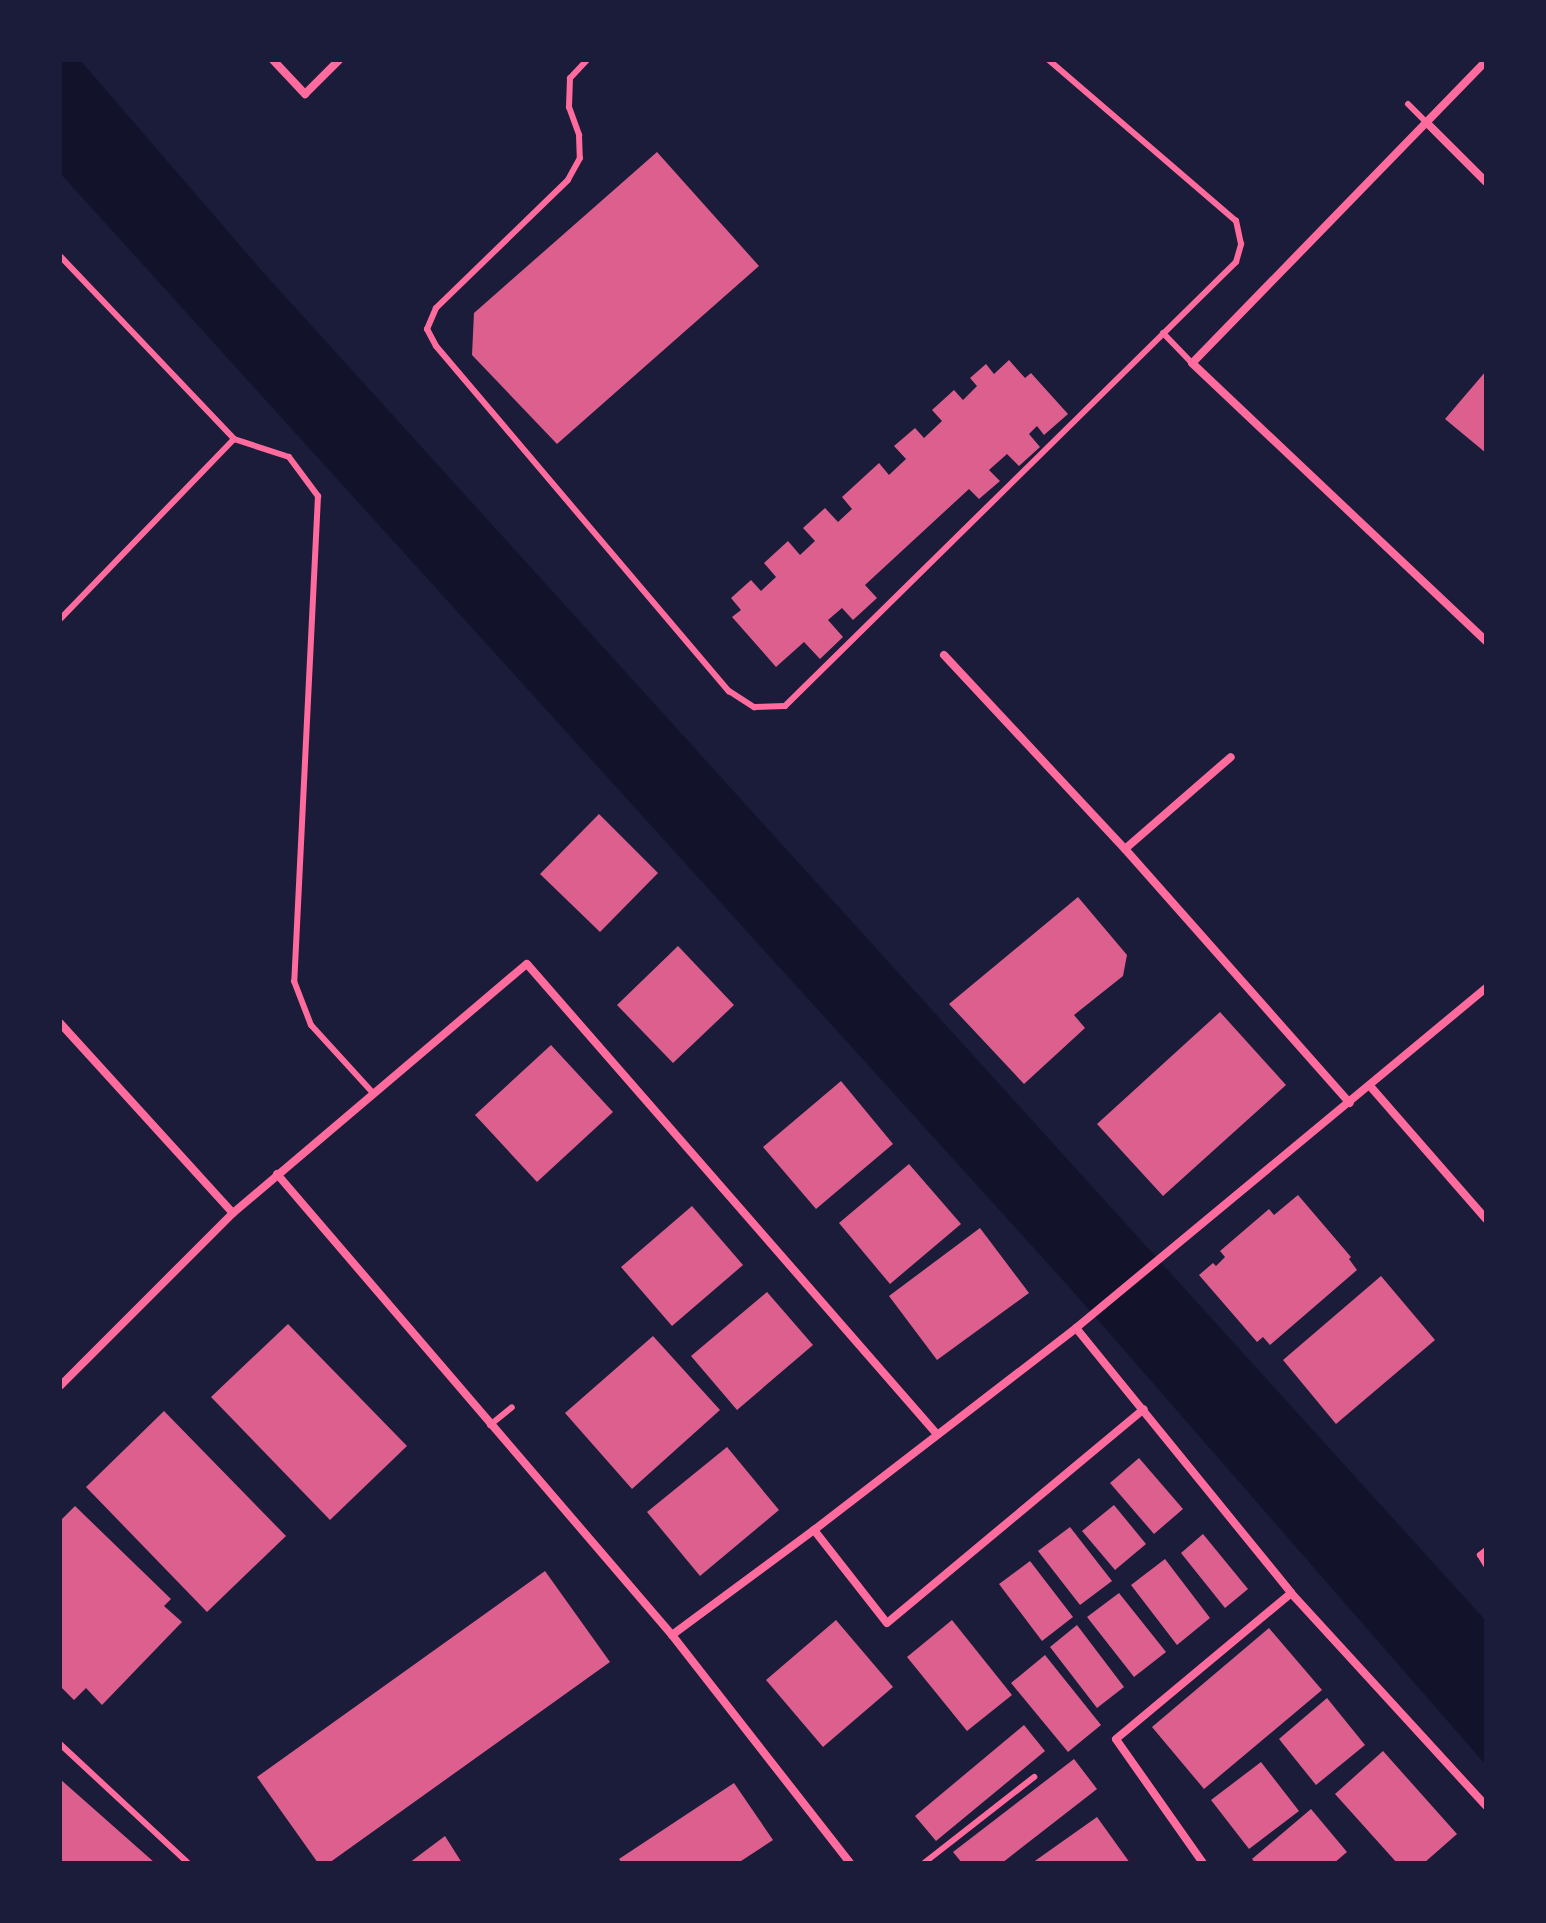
<!DOCTYPE html>
<style>
body{margin:0}
#map{position:relative;width:1546px;height:1923px;overflow:hidden;background:#1b1b3a;font-family:"DejaVu Sans",sans-serif}
div>[style]{position:absolute}
.water>*{inset:0;background:#12122b}
.building>*{inset:0;background:#dd5f8e}
.service>*{height:6px;margin:-3px;padding:0 3px;transform-origin:3px;border-radius:3px;background:#ff6b9d}
.minor>*{height:8px;margin:-4px;padding:0 4px;transform-origin:4px;border-radius:4px;background:#ff6b9d}
span{translate:-50% -50%;white-space:nowrap;text-align:center;line-height:1.15;-webkit-text-stroke:7px #1b1b3a;paint-order:stroke}
.frame{position:absolute;inset:0;border:62px solid #1b1b3a;pointer-events:none}
</style>
<div id="map">
<div class="water">
<i style="clip-path:polygon(60px 60px,80px 60px,262px 271px,1486px 1621px,1486px 1765px,1070px 1288px,60px 173px)"></i>
</div>
<div class="building">
<i style="clip-path:polygon(657px 152px,759px 266px,557px 444px,472px 355px,474px 313px)"></i>
<i style="clip-path:polygon(1009px 360px,1025px 378px,1031px 373px,1068px 414px,1044px 435px,1037px 426px,1029px 434px,1040px 447px,1019px 466px,1007px 454px,989px 470px,1000px 481px,979px 499px,969px 489px,865px 585px,877px 598px,853px 620px,842px 608px,828px 620px,843px 637px,820px 659px,804px 642px,776px 667px,732px 617px,741px 610px,731px 598px,751px 580px,761px 591px,776px 577px,764px 563px,788px 541px,800px 555px,815px 541px,803px 528px,825px 508px,838px 522px,852px 509px,842px 497px,879px 463px,889px 475px,906px 459px,894px 446px,915px 428px,924px 438px,942px 421px,932px 410px,954px 390px,963px 400px,977px 386px,970px 378px,986px 364px,994px 374px)"></i>
<i style="clip-path:polygon(1486px 371px,1486px 453px,1445px 419px)"></i>
<i style="clip-path:polygon(599px 814px,658px 873px,600px 932px,540px 874px)"></i>
<i style="clip-path:polygon(1078px 897px,1127px 955px,1123px 976px,1074px 1015px,1085px 1028px,1024px 1084px,949px 1004px)"></i>
<i style="clip-path:polygon(678px 946px,734px 1005px,673px 1063px,617px 1005px)"></i>
<i style="clip-path:polygon(1220px 1012px,1286px 1085px,1163px 1196px,1097px 1124px)"></i>
<i style="clip-path:polygon(551px 1045px,613px 1112px,537px 1182px,475px 1115px)"></i>
<i style="clip-path:polygon(841px 1081px,893px 1144px,816px 1209px,763px 1147px)"></i>
<i style="clip-path:polygon(909px 1164px,961px 1224px,890px 1284px,839px 1223px)"></i>
<i style="clip-path:polygon(1298px 1195px,1351px 1257px,1349px 1259px,1357px 1270px,1270px 1345px,1263px 1337px,1257px 1342px,1199px 1275px,1213px 1263px,1216px 1266px,1225px 1257px,1220px 1251px,1269px 1209px,1274px 1215px)"></i>
<i style="clip-path:polygon(692px 1206px,743px 1265px,672px 1326px,621px 1267px)"></i>
<i style="clip-path:polygon(980px 1228px,1029px 1293px,937px 1360px,889px 1296px)"></i>
<i style="clip-path:polygon(1381px 1276px,1435px 1340px,1336px 1424px,1283px 1360px)"></i>
<i style="clip-path:polygon(767px 1292px,813px 1345px,737px 1410px,691px 1356px)"></i>
<i style="clip-path:polygon(288px 1324px,407px 1446px,330px 1520px,211px 1397px)"></i>
<i style="clip-path:polygon(653px 1336px,720px 1410px,632px 1489px,565px 1413px)"></i>
<i style="clip-path:polygon(164px 1411px,286px 1536px,207px 1612px,86px 1487px)"></i>
<i style="clip-path:polygon(727px 1447px,779px 1510px,700px 1576px,647px 1512px)"></i>
<i style="clip-path:polygon(1139px 1458px,1183px 1509px,1154px 1534px,1110px 1483px)"></i>
<i style="clip-path:polygon(1114px 1505px,1146px 1544px,1115px 1570px,1082px 1531px)"></i>
<i style="clip-path:polygon(75px 1506px,171px 1599px,164px 1606px,182px 1622px,102px 1705px,86px 1688px,74px 1700px,60px 1686px,60px 1521px)"></i>
<i style="clip-path:polygon(1070px 1527px,1112px 1581px,1080px 1605px,1038px 1551px)"></i>
<i style="clip-path:polygon(1203px 1534px,1248px 1589px,1225px 1608px,1181px 1553px)"></i>
<i style="clip-path:polygon(1165px 1559px,1210px 1618px,1177px 1645px,1131px 1585px)"></i>
<i style="clip-path:polygon(1030px 1561px,1073px 1617px,1042px 1641px,999px 1584px)"></i>
<i style="clip-path:polygon(545px 1571px,610px 1662px,329px 1863px,318px 1863px,257px 1777px)"></i>
<i style="clip-path:polygon(1119px 1593px,1166px 1652px,1134px 1677px,1087px 1617px)"></i>
<i style="clip-path:polygon(836px 1620px,893px 1687px,823px 1747px,766px 1680px)"></i>
<i style="clip-path:polygon(952px 1620px,1012px 1695px,967px 1731px,907px 1657px)"></i>
<i style="clip-path:polygon(1077px 1625px,1124px 1687px,1097px 1708px,1050px 1647px)"></i>
<i style="clip-path:polygon(1269px 1628px,1322px 1690px,1204px 1789px,1152px 1727px)"></i>
<i style="clip-path:polygon(1045px 1655px,1101px 1725px,1068px 1752px,1011px 1683px)"></i>
<i style="clip-path:polygon(1327px 1698px,1365px 1745px,1316px 1785px,1279px 1739px)"></i>
<i style="clip-path:polygon(1024px 1725px,1045px 1751px,936px 1841px,915px 1816px)"></i>
<i style="clip-path:polygon(1383px 1751px,1457px 1834px,1424px 1863px,1397px 1863px,1335px 1794px)"></i>
<i style="clip-path:polygon(1074px 1759px,1097px 1789px,1002px 1863px,962px 1863px,953px 1852px)"></i>
<i style="clip-path:polygon(1261px 1762px,1299px 1811px,1249px 1849px,1211px 1800px)"></i>
<i style="clip-path:polygon(60px 1779px,155px 1863px,60px 1863px)"></i>
<i style="clip-path:polygon(734px 1783px,773px 1840px,738px 1863px,622px 1863px,619px 1859px)"></i>
<i style="clip-path:polygon(1311px 1809px,1347px 1852px,1334px 1863px,1255px 1863px,1252px 1859px)"></i>
<i style="clip-path:polygon(1097px 1817px,1130px 1863px,1032px 1863px)"></i>
<i style="clip-path:polygon(445px 1836px,462px 1863px,409px 1863px)"></i>
</div>
<div class="service">
<i style="left:587px;top:60px;width:25px;rotate:133deg"></i>
<i style="left:570px;top:78px;width:29px;rotate:92deg"></i>
<i style="left:569px;top:107px;width:30px;rotate:70deg"></i>
<i style="left:579px;top:135px;width:23px;rotate:88deg"></i>
<i style="left:580px;top:158px;width:25px;rotate:119deg"></i>
<i style="left:568px;top:180px;width:184px;rotate:135.9deg"></i>
<i style="left:436px;top:308px;width:23px;rotate:113deg"></i>
<i style="left:427px;top:329px;width:19px;rotate:62deg"></i>
<i style="left:436px;top:346px;width:453px;rotate:49.7deg"></i>
<i style="left:729px;top:691px;width:30px;rotate:33deg"></i>
<i style="left:754px;top:707px;width:31px;rotate:-2deg"></i>
<i style="left:785px;top:706px;width:633px;rotate:-44.55deg"></i>
<i style="left:1236px;top:262px;width:19px;rotate:-74deg"></i>
<i style="left:1241px;top:244px;width:24px;rotate:-102deg"></i>
<i style="left:1236px;top:221px;width:247px;rotate:-139.3deg"></i>
<i style="left:1408px;top:104px;width:27px;rotate:45deg"></i>
<i style="left:60px;top:256px;width:253px;rotate:46.4deg"></i>
<i style="left:234px;top:439px;width:250px;rotate:134deg"></i>
<i style="left:1163px;top:333px;width:42px;rotate:46deg"></i>
<i style="left:234px;top:439px;width:58px;rotate:18.1deg"></i>
<i style="left:289px;top:457px;width:49px;rotate:53.4deg"></i>
<i style="left:318px;top:496px;width:486px;rotate:92.8deg"></i>
<i style="left:294px;top:981px;width:47px;rotate:68.9deg"></i>
<i style="left:311px;top:1025px;width:93px;rotate:47.6deg"></i>
<i style="left:490px;top:1425px;width:28px;rotate:-39deg"></i>
<i style="left:1486px;top:1550px;width:8px;rotate:140deg"></i>
<i style="left:1480px;top:1555px;width:12px;rotate:59deg"></i>
<i style="left:60px;top:1744px;width:175px;rotate:42.9deg"></i>
<i style="left:924px;top:1863px;width:140px;rotate:-38deg"></i>
</div>
<div class="minor">
<i style="left:273px;top:60px;width:47px;rotate:46.7deg"></i>
<i style="left:305px;top:94px;width:48px;rotate:-45deg"></i>
<i style="left:1486px;top:61px;width:421px;rotate:134.2deg"></i>
<i style="left:1192px;top:363px;width:405px;rotate:43.4deg"></i>
<i style="left:1427px;top:123px;width:83px;rotate:45deg"></i>
<i style="left:944px;top:655px;width:265px;rotate:47deg"></i>
<i style="left:1125px;top:849px;width:339px;rotate:48.5deg"></i>
<i style="left:1125px;top:849px;width:140px;rotate:-41deg"></i>
<i style="left:60px;top:1023px;width:257px;rotate:47.7deg"></i>
<i style="left:1370px;top:1086px;width:176px;rotate:48.9deg"></i>
<i style="left:277px;top:1174px;width:607px;rotate:49.41deg"></i>
<i style="left:672px;top:1635px;width:289px;rotate:52deg"></i>
<i style="left:1076px;top:1328px;width:341px;rotate:50.9deg"></i>
<i style="left:1291px;top:1593px;width:289px;rotate:47.5deg"></i>
<i style="left:60px;top:1386px;width:245px;rotate:-45deg"></i>
<i style="left:233px;top:1213px;width:385px;rotate:-40.3deg"></i>
<i style="left:527px;top:964px;width:622px;rotate:48.91deg"></i>
<i style="left:814px;top:1530px;width:118px;rotate:51.9deg"></i>
<i style="left:887px;top:1623px;width:334px;rotate:-39.8deg"></i>
<i style="left:672px;top:1635px;width:177px;rotate:-36.5deg"></i>
<i style="left:814px;top:1530px;width:331px;rotate:-37.6deg"></i>
<i style="left:1076px;top:1328px;width:533px;rotate:-39.67deg"></i>
<i style="left:1203px;top:1863px;width:151px;rotate:-125.1deg"></i>
<i style="left:1116px;top:1739px;width:228px;rotate:-39.8deg"></i>
</div>
<div class="frame"></div>
</div>
